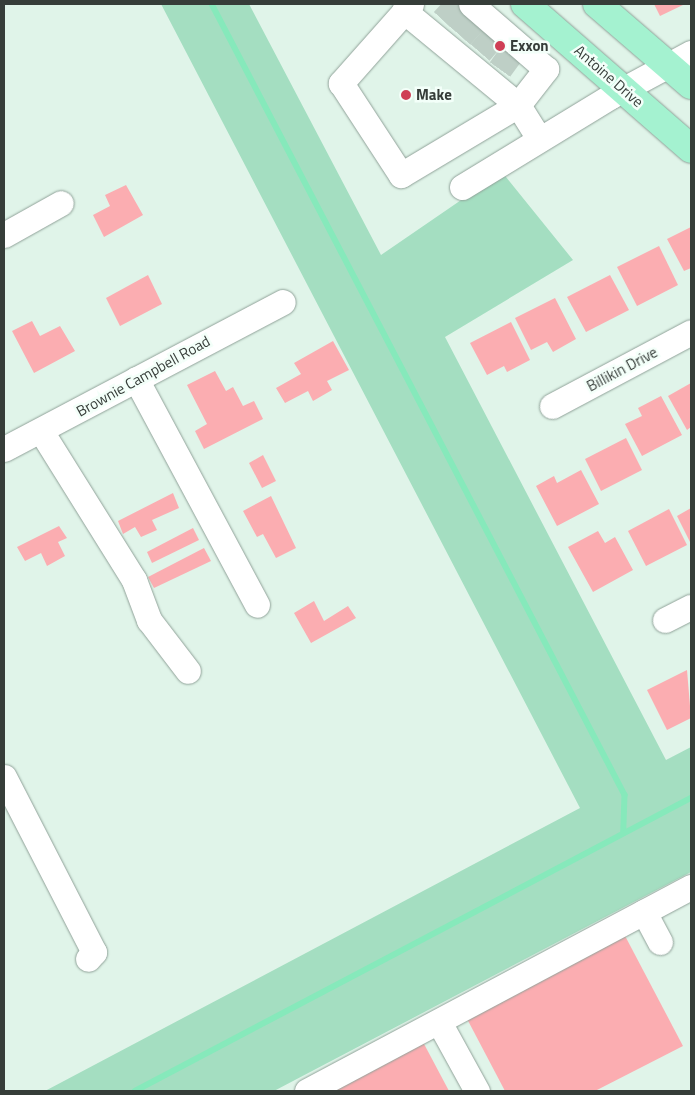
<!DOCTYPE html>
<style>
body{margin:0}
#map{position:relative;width:695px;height:1095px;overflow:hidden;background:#e0f4e9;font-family:"Titillium Web",sans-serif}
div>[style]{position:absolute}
.green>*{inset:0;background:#a4dec1}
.stream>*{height:5.5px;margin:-2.75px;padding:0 2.75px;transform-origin:2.75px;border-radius:2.75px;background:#86e9bb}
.building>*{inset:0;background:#fbadb1}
.minor-tunnel>*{height:25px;margin-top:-12.5px;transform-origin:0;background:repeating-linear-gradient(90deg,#becfc6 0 25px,transparent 0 37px)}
.roads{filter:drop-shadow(0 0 1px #90a299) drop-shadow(0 0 1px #90a299)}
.minor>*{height:25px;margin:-12.5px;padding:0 12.5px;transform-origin:12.5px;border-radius:12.5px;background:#fff}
.major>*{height:28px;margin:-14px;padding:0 14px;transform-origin:14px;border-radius:14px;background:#a4f2d0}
.dots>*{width:14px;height:14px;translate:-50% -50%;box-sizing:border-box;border:2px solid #f3fff9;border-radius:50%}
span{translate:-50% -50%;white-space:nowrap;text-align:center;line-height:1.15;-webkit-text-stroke:5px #f3fff9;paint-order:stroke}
.poi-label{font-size:15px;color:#363d39;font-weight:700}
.left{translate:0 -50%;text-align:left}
.street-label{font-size:15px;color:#363d39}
.frame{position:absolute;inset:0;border:5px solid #363d39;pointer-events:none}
</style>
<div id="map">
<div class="green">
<i style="clip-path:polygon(161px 4px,249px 4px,381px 255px,502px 172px,573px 260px,445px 337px,666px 760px,691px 747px,691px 872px,274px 1091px,45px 1091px,580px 808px)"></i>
</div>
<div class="stream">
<i style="left:212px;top:4px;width:892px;rotate:62.43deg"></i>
<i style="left:625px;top:795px;width:38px;rotate:92deg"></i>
<i style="left:135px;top:1091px;width:628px;rotate:-27.79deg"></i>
</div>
<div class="building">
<i style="clip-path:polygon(654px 4px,685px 4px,660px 16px)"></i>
<i style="clip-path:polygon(126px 185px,143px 215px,104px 237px,93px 215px,110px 206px,105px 195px)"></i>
<i style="clip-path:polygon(691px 227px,691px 268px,684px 271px,667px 239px)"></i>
<i style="clip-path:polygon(659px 246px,678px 285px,637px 306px,617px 267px)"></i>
<i style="clip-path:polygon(148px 275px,162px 304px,120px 326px,106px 298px)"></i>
<i style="clip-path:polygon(610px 275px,629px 310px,586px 332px,567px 297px)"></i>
<i style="clip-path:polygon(555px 298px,576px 339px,553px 352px,547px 342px,531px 350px,515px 318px)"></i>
<i style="clip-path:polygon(32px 321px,40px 336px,60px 326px,75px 351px,34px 373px,12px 331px)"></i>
<i style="clip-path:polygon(511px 322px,530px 360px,507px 372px,504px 366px,487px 375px,470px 343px)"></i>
<i style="clip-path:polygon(333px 341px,349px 370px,327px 381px,332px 390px,313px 401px,308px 391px,285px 403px,276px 388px,301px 374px,294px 363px)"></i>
<i style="clip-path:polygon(215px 371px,226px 391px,233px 387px,243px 406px,254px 401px,263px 419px,204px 449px,195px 431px,207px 424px,187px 385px)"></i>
<i style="clip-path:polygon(691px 383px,691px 427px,687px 430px,668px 396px)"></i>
<i style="clip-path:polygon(661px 396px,682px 435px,642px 456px,625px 424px,642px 416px,638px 408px)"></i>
<i style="clip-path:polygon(626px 438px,642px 470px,601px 491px,585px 459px)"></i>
<i style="clip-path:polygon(263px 455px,276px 481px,262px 488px,249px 463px)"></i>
<i style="clip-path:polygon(581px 470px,599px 504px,557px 526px,536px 486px,554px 476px,557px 483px)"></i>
<i style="clip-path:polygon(173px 493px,179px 508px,152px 520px,157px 530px,141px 537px,135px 527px,123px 534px,118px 521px)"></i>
<i style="clip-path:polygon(271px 496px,296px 548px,276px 558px,263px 534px,257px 537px,243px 511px)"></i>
<i style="clip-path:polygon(691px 508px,691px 544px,677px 516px)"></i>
<i style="clip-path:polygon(669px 509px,687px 545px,646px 566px,628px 531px)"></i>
<i style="clip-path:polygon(59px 526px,67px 538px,58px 542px,65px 556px,47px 566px,41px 553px,25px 561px,17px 547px)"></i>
<i style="clip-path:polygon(193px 528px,199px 540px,152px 563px,147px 552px)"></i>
<i style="clip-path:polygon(598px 531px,605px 543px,615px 537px,633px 570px,593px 592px,568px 547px)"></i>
<i style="clip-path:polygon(204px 548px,211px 561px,154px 588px,148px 577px)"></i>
<i style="clip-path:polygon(314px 601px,324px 621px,348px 606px,356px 618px,311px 643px,294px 613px)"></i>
<i style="clip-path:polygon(687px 670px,691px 718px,667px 730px,647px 690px)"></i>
<i style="clip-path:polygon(623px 932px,683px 1046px,595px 1091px,505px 1091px,465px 1015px)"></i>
<i style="clip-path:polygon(423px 1042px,449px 1091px,329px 1091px)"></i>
</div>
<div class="minor-tunnel">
<i style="left:443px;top:20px;width:22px;rotate:-47deg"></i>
<i style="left:461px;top:36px;width:24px;rotate:-48deg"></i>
<i style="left:480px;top:52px;width:23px;rotate:-49deg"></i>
<i style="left:500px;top:69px;width:22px;rotate:-54deg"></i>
</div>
<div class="roads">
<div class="minor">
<i style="left:411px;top:4px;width:106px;rotate:131.5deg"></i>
<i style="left:341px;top:83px;width:110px;rotate:56.9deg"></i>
<i style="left:401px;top:175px;width:136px;rotate:-30.9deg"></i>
<i style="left:518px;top:105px;width:40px;rotate:58deg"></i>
<i style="left:404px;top:11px;width:148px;rotate:39.5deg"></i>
<i style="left:518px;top:105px;width:46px;rotate:-52.1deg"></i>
<i style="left:546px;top:69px;width:99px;rotate:-139.1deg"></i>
<i style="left:462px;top:187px;width:175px;rotate:-31.4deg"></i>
<i style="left:611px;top:96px;width:91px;rotate:-28.3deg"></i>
<i style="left:4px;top:235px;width:65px;rotate:-29.3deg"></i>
<i style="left:136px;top:379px;width:256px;rotate:61.8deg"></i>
<i style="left:552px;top:406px;width:157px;rotate:-28deg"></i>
<i style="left:41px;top:431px;width:176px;rotate:58deg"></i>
<i style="left:134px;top:580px;width:43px;rotate:69.4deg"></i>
<i style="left:149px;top:620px;width:64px;rotate:52.6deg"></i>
<i style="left:4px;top:449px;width:315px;rotate:-27.8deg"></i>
<i style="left:665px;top:620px;width:29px;rotate:-27deg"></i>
<i style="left:4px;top:777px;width:197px;rotate:62.8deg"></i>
<i style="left:94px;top:952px;width:9px;rotate:131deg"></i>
<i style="left:644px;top:912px;width:34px;rotate:62deg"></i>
<i style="left:439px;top:1022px;width:79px;rotate:61.2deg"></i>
<i style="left:307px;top:1091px;width:435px;rotate:-28deg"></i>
</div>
<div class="major">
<i style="left:525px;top:4px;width:220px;rotate:41.1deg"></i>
<i style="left:597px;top:4px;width:124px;rotate:40.8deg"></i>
</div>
</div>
<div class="dots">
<i style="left:500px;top:46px;background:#cf3f55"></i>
<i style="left:406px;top:95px;background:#cf3f55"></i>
</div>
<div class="poi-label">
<span class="left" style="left:510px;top:46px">Exxon</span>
<span class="left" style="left:416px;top:95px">Make</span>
</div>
<div class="street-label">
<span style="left:609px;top:76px;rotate:41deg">Antoine Drive</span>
<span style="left:622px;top:369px;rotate:-28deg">Billikin Drive</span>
<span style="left:143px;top:376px;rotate:-29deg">Brownie Campbell Road</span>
</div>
<div class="frame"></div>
</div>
